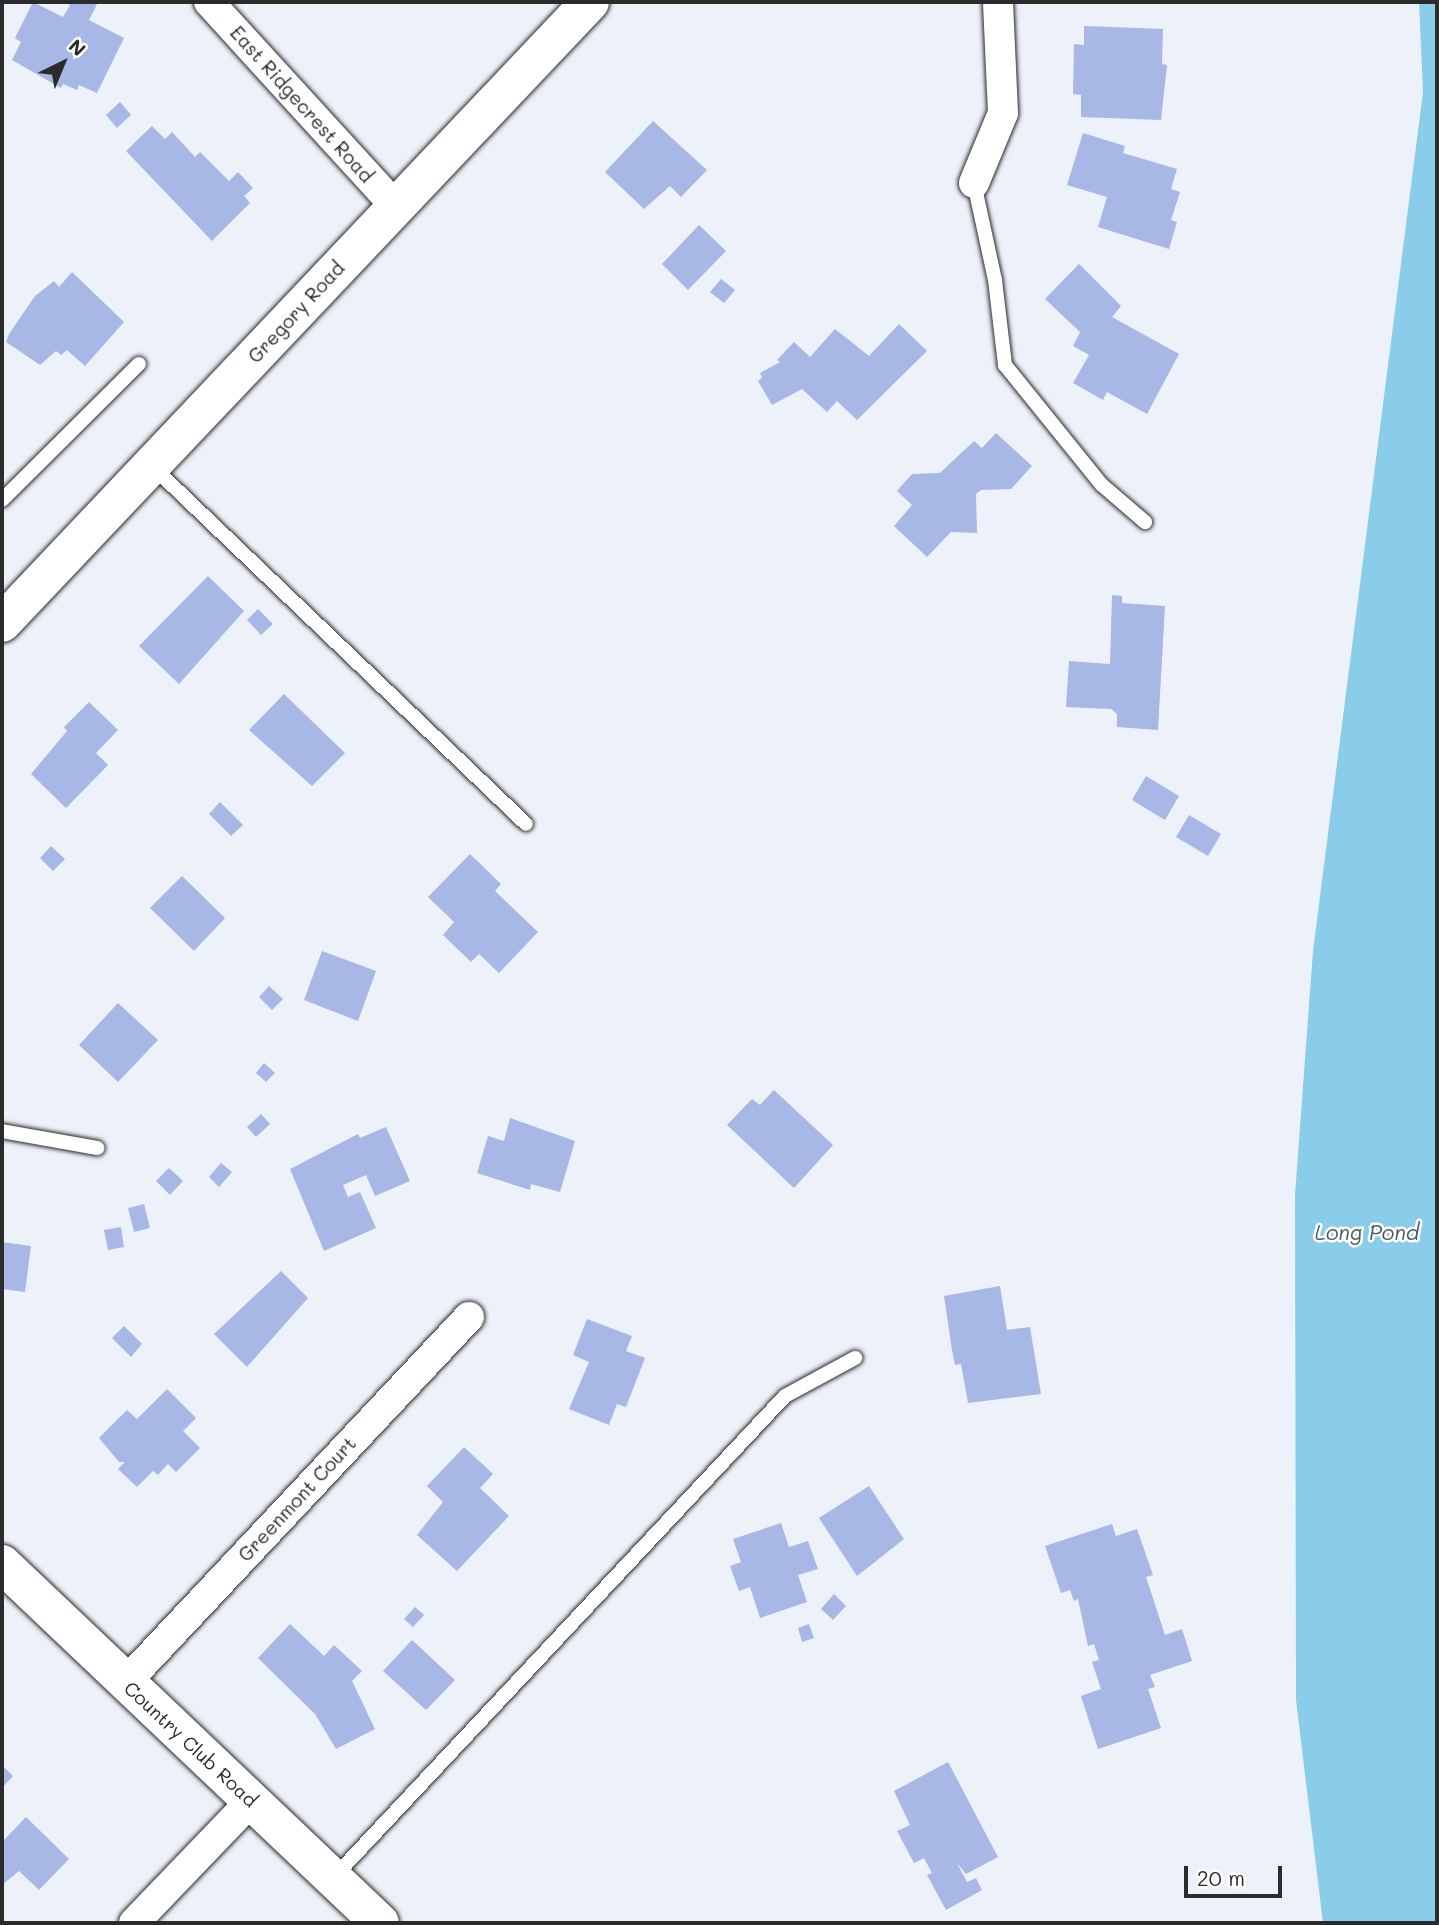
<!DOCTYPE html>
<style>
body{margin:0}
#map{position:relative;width:1439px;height:1925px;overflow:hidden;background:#edf1fa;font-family:Mali,sans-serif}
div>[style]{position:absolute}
.water>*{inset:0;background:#89cdea}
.building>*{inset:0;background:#a7b7e6}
.roads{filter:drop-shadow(0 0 2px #2b2b2b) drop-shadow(0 0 2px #2b2b2b)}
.lane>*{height:14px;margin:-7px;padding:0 7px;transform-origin:7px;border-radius:7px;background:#fff}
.street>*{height:30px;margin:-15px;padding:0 15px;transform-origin:15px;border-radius:15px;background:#fff}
.secondary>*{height:38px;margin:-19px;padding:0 19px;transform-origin:19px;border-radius:19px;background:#fff}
span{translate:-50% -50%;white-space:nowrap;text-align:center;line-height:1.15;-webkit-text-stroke:5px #fff;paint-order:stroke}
.street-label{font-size:19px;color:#2b2b2b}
.water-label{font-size:21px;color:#475c64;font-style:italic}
.frame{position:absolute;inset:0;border:4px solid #2b2b2b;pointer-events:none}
.north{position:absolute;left:28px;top:28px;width:70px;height:70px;-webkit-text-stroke:5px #fff;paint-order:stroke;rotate:43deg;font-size:19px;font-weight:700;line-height:28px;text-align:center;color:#2b2b2b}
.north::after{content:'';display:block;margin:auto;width:24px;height:32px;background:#2b2b2b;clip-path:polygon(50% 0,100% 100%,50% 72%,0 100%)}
.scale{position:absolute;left:1184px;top:1866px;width:98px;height:32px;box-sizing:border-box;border:4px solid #2b2b2b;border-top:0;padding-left:9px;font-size:21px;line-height:24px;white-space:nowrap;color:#2b2b2b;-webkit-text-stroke:5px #fff;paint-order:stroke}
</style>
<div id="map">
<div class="water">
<i style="clip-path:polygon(1419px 2px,1437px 2px,1437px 1923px,1323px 1923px,1296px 1700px,1295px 1195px,1313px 951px,1423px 92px)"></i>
</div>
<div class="building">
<i style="clip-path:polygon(33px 2px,63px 17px,70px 5px,63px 2px,98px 2px,89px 20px,124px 38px,97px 93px,79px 85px,77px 90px,63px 84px,61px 88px,12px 60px,21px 42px,15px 38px)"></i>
<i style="clip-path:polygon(1084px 26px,1163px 29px,1162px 64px,1167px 65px,1161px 120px,1081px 117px,1081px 95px,1073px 94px,1074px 44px,1084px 45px)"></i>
<i style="clip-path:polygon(120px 102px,131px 115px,117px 128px,106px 115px)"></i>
<i style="clip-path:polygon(653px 121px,707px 170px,681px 197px,670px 186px,644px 209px,605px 172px)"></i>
<i style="clip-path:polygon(152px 126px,165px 139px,172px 132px,195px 157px,200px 152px,229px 181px,238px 172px,253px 188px,244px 196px,250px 203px,212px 241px,126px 151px)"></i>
<i style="clip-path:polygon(1083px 133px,1125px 146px,1123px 153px,1177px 169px,1171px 189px,1180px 192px,1171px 220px,1177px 222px,1169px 249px,1098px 227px,1107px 197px,1067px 185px)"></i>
<i style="clip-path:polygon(699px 225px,726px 251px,688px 290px,662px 264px)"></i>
<i style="clip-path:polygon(1079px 264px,1121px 306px,1112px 317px,1179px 354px,1147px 414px,1107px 392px,1103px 400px,1073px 383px,1089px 355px,1073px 346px,1080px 332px,1045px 299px)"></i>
<i style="clip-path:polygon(72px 272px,124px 322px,85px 366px,67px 350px,61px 355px,56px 351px,40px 365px,6px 342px,9px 334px,35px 296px,54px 281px,59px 287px)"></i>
<i style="clip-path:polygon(721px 279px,735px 290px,724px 303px,710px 292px)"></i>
<i style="clip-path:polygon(899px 324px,927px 351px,857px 420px,837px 401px,827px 412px,802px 389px,772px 405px,758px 381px,762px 378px,760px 373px,780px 362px,777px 360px,794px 342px,810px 357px,835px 329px,869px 356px)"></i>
<i style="clip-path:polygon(996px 433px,1032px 466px,1011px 489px,981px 490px,976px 494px,977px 533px,951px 532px,927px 557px,894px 526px,912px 505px,897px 491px,912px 474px,940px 473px,974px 441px,982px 448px)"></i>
<i style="clip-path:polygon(208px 576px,244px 611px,179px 684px,139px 646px)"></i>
<i style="clip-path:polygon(1112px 595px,1122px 596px,1122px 603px,1165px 606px,1158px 730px,1117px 727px,1117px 714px,1111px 709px,1066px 707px,1069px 661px,1110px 664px)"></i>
<i style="clip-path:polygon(258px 609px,273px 624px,261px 635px,247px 620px)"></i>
<i style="clip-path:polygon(284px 694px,345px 753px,312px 786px,249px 730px)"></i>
<i style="clip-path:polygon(89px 702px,118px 730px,96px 753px,108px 765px,66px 808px,31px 774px,67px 731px,64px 727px)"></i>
<i style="clip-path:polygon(1146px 776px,1179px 796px,1165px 820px,1132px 800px)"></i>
<i style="clip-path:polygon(220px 802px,243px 825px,231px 836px,209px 814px)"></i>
<i style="clip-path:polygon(1189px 815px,1221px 834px,1208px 856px,1176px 837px)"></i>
<i style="clip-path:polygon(51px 846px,65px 859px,53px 871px,40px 858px)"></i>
<i style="clip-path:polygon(470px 854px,501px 884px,495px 891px,538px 932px,499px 973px,479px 954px,471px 962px,443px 935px,454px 922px,428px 897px)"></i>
<i style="clip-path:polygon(182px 876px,225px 918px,194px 951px,150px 908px)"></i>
<i style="clip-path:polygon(322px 951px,376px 971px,358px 1021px,304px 1000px)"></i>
<i style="clip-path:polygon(269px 986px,283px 999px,272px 1010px,259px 997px)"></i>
<i style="clip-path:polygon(118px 1003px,158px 1040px,118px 1082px,79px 1045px)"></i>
<i style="clip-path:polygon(264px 1063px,275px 1073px,266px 1082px,256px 1073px)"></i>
<i style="clip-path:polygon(774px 1090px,833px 1145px,794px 1188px,727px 1125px,752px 1099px,760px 1105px)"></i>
<i style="clip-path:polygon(261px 1114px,270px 1124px,256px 1137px,247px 1127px)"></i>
<i style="clip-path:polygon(510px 1118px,575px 1141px,560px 1192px,531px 1184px,530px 1190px,477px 1173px,488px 1136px,504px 1141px)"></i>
<i style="clip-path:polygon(386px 1127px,410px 1181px,375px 1196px,366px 1175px,343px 1185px,348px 1197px,360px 1192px,376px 1228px,324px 1251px,290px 1169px,358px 1134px,360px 1138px)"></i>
<i style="clip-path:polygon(221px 1163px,232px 1172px,219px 1187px,209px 1177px)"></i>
<i style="clip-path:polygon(169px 1168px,183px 1181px,170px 1195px,156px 1181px)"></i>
<i style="clip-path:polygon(144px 1204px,150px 1228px,134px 1232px,128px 1208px)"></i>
<i style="clip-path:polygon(121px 1227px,124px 1247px,108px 1250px,104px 1230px)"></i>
<i style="clip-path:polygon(2px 1242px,31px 1246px,25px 1292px,2px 1289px)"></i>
<i style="clip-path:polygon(281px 1271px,308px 1298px,247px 1367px,214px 1334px)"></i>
<i style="clip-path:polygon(1000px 1286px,1007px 1330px,1030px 1327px,1041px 1394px,968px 1403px,961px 1364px,955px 1365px,952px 1350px,944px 1296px)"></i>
<i style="clip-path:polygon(587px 1319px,632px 1336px,626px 1351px,645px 1358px,626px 1407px,617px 1404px,609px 1425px,569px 1409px,589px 1362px,573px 1355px)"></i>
<i style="clip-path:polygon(124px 1326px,142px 1344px,131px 1357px,112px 1338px)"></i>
<i style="clip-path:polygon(167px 1389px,196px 1418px,183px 1431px,200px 1448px,176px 1472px,168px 1464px,158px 1475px,153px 1471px,137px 1487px,118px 1469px,125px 1462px,119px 1462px,99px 1438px,127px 1410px,137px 1419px)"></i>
<i style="clip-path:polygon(464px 1447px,493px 1474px,480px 1488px,509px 1516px,457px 1571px,417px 1535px,443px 1502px,427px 1486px)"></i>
<i style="clip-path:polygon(869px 1486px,904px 1539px,857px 1576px,819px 1518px)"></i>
<i style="clip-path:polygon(781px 1523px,789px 1547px,808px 1541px,818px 1569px,798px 1575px,807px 1602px,760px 1618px,750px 1587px,739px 1591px,730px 1566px,741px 1562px,733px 1539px)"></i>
<i style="clip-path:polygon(1112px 1524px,1116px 1536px,1137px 1529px,1153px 1575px,1146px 1577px,1165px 1635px,1182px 1629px,1192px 1661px,1150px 1675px,1155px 1687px,1148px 1689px,1161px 1728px,1098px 1749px,1081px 1696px,1101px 1689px,1092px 1662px,1099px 1660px,1094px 1644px,1088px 1646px,1078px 1599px,1074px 1601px,1070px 1590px,1061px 1593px,1045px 1546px)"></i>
<i style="clip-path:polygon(834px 1594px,846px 1606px,833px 1620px,821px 1609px)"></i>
<i style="clip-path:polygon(415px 1607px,424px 1615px,413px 1627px,404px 1619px)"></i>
<i style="clip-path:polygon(290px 1624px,324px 1656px,334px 1645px,362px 1671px,352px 1681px,375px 1729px,336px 1749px,315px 1714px,258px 1658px)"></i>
<i style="clip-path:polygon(809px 1624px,814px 1638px,802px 1642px,798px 1628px)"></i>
<i style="clip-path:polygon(412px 1640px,455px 1680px,426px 1710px,383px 1671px)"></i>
<i style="clip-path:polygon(948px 1762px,998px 1857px,966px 1874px,957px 1863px,967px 1882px,976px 1878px,982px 1890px,946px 1910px,927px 1875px,932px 1873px,924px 1858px,914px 1863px,897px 1831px,910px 1825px,894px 1791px)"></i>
<i style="clip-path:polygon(2px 1765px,13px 1776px,2px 1788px)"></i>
<i style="clip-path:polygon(26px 1817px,69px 1859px,39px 1890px,19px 1871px,2px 1885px,2px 1842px)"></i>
</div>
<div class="roads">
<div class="lane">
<i style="left:974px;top:183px;width:99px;rotate:77.8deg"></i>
<i style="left:995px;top:280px;width:86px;rotate:83.3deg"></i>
<i style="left:1005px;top:365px;width:154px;rotate:51.1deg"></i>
<i style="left:1102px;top:485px;width:57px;rotate:40.7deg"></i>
<i style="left:153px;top:467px;width:516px;rotate:43.74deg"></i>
<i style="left:2px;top:500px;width:193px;rotate:-44.8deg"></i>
<i style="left:2px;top:1131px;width:97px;rotate:10.1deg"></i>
<i style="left:334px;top:1877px;width:659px;rotate:-46.84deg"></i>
<i style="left:785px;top:1396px;width:80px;rotate:-28.5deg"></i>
</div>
<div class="street">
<i style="left:209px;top:2px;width:276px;rotate:47.6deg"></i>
<i style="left:974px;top:183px;width:76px;rotate:-67.5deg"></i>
<i style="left:1003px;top:113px;width:111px;rotate:-92.6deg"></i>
<i style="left:126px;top:1682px;width:501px;rotate:-46.78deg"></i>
<i style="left:134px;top:1923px;width:169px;rotate:-46.2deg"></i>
</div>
<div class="secondary">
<i style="left:2px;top:623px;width:855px;rotate:-46.56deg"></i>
<i style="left:2px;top:1564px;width:521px;rotate:43.52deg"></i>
</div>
</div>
<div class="street-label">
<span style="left:302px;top:104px;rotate:48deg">East Ridgecrest Road</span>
<span style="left:296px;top:312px;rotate:-47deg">Gregory Road</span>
<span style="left:297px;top:1499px;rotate:-47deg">Greenmont Court</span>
<span style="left:191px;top:1744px;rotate:43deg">Country Club Road</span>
</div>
<div class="water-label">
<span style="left:1367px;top:1232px">Long Pond</span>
</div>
<div class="frame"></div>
<div class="north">N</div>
<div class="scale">20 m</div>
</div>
